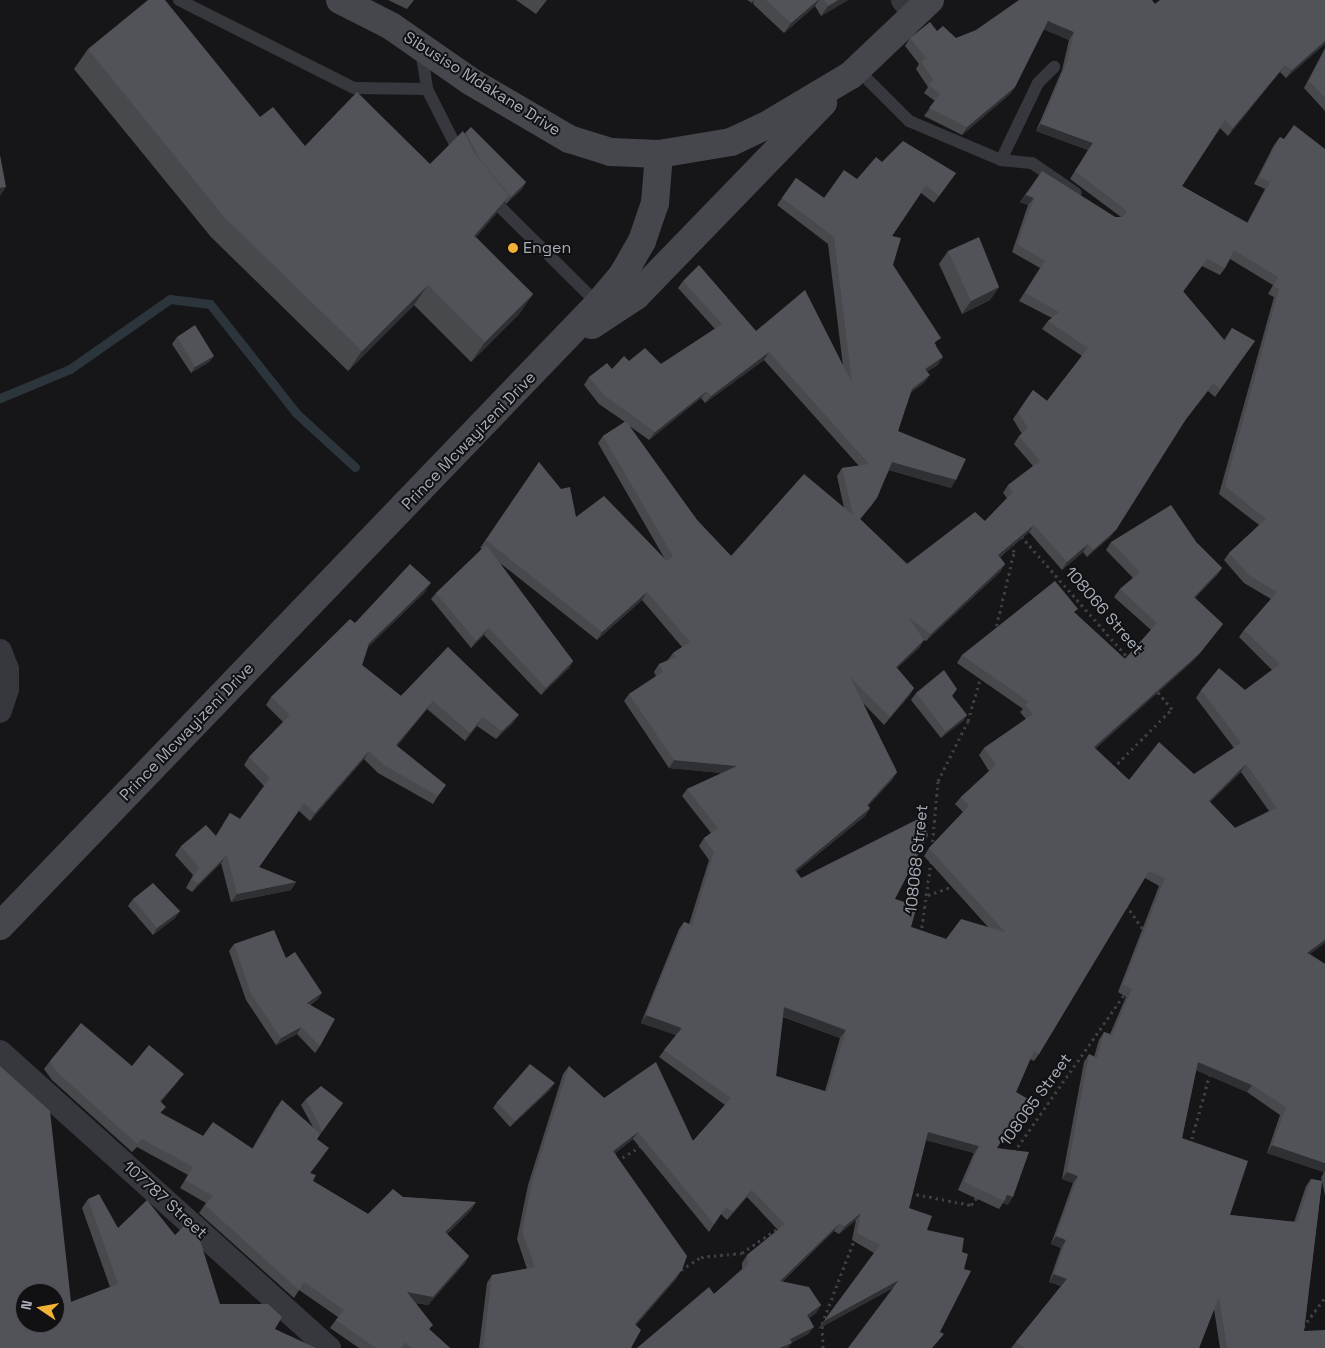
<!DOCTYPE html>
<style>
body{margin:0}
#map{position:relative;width:1325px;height:1348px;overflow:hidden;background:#161618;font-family:"Space Grotesk",sans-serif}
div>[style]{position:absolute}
.stream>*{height:9px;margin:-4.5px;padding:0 4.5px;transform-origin:4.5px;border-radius:4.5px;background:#2c353c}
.path>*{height:3px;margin-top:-1.5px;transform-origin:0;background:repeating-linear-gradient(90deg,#3d3f44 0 2.5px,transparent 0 6.5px)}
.lane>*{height:12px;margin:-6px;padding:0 6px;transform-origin:6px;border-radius:6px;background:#37383d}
.street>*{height:24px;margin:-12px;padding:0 12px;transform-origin:12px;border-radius:12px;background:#37383d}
.secondary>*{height:28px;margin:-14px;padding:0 14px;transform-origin:14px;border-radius:14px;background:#45474d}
.wall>*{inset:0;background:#47494d}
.shaded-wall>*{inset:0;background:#2f3033}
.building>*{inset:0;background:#525359}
.dots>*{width:14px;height:14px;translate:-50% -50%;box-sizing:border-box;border:2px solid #111113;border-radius:50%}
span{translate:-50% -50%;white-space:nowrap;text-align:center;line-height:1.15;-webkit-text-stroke:4px #111113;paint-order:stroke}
.street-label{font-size:16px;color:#a8adb8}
.poi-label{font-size:16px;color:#a8adb8}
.left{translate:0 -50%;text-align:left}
.north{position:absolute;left:15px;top:1283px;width:50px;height:50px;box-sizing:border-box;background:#111113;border:1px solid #4d4f55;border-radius:50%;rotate:282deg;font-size:14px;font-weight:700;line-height:20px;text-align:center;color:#a8adb8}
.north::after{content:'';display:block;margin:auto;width:18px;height:22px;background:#f2b134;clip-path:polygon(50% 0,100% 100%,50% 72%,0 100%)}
</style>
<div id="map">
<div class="stream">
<i style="left:0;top:398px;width:76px;rotate:-22.5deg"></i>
<i style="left:70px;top:369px;width:122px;rotate:-35deg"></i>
<i style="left:170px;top:299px;width:40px;rotate:7.1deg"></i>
<i style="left:210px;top:304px;width:139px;rotate:51.7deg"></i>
<i style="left:296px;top:413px;width:80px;rotate:42.5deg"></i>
</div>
<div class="path">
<i style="left:1021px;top:536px;width:164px;rotate:48.7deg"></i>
<i style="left:995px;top:632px;width:82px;rotate:-76.6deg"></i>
<i style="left:1014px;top:552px;width:9px;rotate:-103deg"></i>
<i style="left:1113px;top:768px;width:83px;rotate:-45deg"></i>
<i style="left:1172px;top:709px;width:25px;rotate:-130deg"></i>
<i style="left:932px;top:848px;width:67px;rotate:-84.9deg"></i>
<i style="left:938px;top:781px;width:67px;rotate:-63.4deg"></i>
<i style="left:968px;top:721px;width:47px;rotate:-73.9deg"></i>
<i style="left:928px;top:895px;width:28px;rotate:-19deg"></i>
<i style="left:1126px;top:905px;width:33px;rotate:55deg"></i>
<i style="left:921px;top:934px;width:74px;rotate:-82.2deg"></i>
<i style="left:1190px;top:1145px;width:74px;rotate:-74.3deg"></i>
<i style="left:1014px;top:1152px;width:195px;rotate:-55deg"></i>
<i style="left:617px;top:1161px;width:28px;rotate:-32deg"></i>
<i style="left:910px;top:1193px;width:62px;rotate:11.1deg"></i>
<i style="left:971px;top:1205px;width:11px;rotate:-52deg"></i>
<i style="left:681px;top:1270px;width:24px;rotate:-33deg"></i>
<i style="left:701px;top:1257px;width:41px;rotate:-5.6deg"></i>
<i style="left:742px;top:1253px;width:46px;rotate:-34.4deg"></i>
<i style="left:1303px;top:1327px;width:36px;rotate:-53deg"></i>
<i style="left:823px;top:1348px;width:24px;rotate:-92deg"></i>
<i style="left:822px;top:1324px;width:92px;rotate:-69deg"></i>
</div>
<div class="lane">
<i style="left:179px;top:0;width:196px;rotate:26.7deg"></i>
<i style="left:354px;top:88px;width:73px;rotate:0.8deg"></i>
<i style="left:421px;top:50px;width:39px;rotate:81deg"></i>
<i style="left:427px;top:89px;width:75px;rotate:63.1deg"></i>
<i style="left:857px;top:69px;width:74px;rotate:45deg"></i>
<i style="left:909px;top:121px;width:100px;rotate:23deg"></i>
<i style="left:1001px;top:160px;width:31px;rotate:6deg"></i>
<i style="left:1032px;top:163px;width:53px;rotate:34.3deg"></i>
<i style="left:1001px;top:160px;width:85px;rotate:-64.3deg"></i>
<i style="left:1038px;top:83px;width:23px;rotate:-45deg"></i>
<i style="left:490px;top:197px;width:152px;rotate:44.7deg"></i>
</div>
<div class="street">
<i style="left:903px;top:0;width:16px;rotate:52deg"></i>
<i style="left:0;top:651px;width:19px;rotate:69deg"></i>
<i style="left:7px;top:669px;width:20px;rotate:90deg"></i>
<i style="left:7px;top:689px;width:23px;rotate:108deg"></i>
<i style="left:0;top:1052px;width:443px;rotate:42deg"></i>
</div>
<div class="secondary">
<i style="left:340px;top:0;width:57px;rotate:27deg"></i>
<i style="left:391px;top:26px;width:96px;rotate:34.8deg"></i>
<i style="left:470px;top:81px;width:115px;rotate:30.4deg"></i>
<i style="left:569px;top:139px;width:44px;rotate:17.2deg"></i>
<i style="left:611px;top:152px;width:48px;rotate:2.4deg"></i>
<i style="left:592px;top:325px;width:53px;rotate:-33.4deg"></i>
<i style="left:636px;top:296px;width:269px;rotate:-45.9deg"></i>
<i style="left:0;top:926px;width:863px;rotate:-46.13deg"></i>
<i style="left:598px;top:304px;width:39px;rotate:-50deg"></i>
<i style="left:623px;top:274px;width:38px;rotate:-60deg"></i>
<i style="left:642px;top:241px;width:40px;rotate:-71.1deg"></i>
<i style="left:655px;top:203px;width:49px;rotate:-85.3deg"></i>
<i style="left:659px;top:154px;width:73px;rotate:-9.5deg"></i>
<i style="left:731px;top:142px;width:42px;rotate:-25.3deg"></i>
<i style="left:769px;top:124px;width:96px;rotate:-30.9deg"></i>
<i style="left:851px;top:75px;width:109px;rotate:-43.5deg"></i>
</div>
<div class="wall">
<i style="clip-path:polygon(388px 0,414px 0,407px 9px)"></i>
<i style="clip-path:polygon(516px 0,547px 0,536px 14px)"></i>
<i style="clip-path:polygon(747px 0,848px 0,821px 16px,815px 6px,784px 33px,753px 4px,754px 0,752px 3px)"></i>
<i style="clip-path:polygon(evenodd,1155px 4px,1325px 44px,1286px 78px,1280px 72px,1228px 136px,1220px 128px,1182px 186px,1247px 223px,1265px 189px,1254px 184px,1274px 145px,1280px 137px,1310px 954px,1325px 964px,1325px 1196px,1322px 1181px,1304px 1331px,1325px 1348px,1220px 1348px,1214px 1309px,1199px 1348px,1011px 1348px,1061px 1286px,1049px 1282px,1061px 1248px,1051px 1244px,1073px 1183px,1062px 1179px,1084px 1062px,1089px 1054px,1094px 1057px,1099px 1040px,1104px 1032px,1110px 1034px,1126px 997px,1118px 992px,1159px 886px,1145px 878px,1039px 1054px,1034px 1061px,1030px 1059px,1016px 1092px,997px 1148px,1008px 1205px,1003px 1203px,999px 1209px,958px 1190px,974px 1153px,926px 1140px,909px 1208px,927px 1230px,940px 1332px,938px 1342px,893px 1288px,818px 1329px,874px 1253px,852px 1240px,856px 1220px,839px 1234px,834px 1231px,782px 1282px,821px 1305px,816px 1313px,809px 1318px,814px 1327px,808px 1334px,791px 1343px,788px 1348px,637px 1348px,714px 1294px,742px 1269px,742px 1263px,747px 1255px,778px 1230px,747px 1197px,727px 1220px,721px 1214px,709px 1232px,633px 1139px,615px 1153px,677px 1278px,636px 1325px,631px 1348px,479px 1348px,487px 1283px,492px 1275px,527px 1269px,517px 1239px,528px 1185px,563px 1074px,569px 1066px,604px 1098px,693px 1141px,725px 1105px,659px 1057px,676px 1035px,641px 1023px,679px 929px,684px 922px,689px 924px,709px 860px,699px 846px,704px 838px,711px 833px,682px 796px,687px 789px,722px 773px,669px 768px,624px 701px,629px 694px,656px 676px,654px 672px,659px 664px,667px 661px,673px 653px,682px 647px,642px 600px,597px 640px,500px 563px,573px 661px,569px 668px,541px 695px,484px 635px,471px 648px,431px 599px,436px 593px,482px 549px,480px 548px,539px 462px,576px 517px,666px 561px,598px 443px,603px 436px,625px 422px,599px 404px,584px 385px,589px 377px,612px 369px,629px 361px,661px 364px,715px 329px,678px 288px,683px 281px,756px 331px,843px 366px,828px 244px,777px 205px,796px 178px,824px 198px,857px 179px,882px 162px,956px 173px,934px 203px,921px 193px,892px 236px,893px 265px,936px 345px,938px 365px,927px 371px,925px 382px,910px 393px,898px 431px,951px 488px,889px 470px,872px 505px,860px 519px,907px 564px,985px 521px,1007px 498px,1003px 493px,1008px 485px,1033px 466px,1014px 444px,1019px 436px,1022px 434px,1013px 419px,1033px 390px,1047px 401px,1082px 356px,1042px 329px,1048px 321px,1052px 318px,1019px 301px,1040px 268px,1012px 252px,1028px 205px,1020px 202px,1042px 171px,1115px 217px,1121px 217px,1070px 179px,1088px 150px,1036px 131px,1062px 70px,1069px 40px,1044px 29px,1015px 87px,1010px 94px,962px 135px,924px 116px,935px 101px,924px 93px,928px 87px,916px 69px,919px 64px,905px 46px,910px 38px,937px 31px,956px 38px,1155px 4px,1230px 259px,1273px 285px,1268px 294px,1274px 297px,1219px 494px,1259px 525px,1229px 553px,1224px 560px,1244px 583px,1271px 599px,1244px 630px,1239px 637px,1272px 670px,1245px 690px,1201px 690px,1196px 698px,1234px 748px,1194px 774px,1129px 780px,1095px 749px,1194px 660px,1223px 624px,1195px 598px,1217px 575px,1222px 568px,1197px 543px,1111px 542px,1106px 550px,1133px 578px,1120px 589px,1114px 597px,1151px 630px,1125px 659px,1075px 613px,962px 655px,957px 663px,1023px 709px,1020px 712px,1026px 719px,984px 748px,979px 755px,989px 771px,961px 797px,955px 804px,963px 812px,929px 848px,924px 856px,988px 927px,946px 939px,911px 927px,895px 899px,801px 878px,796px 872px,865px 816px,870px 808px,868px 806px,892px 780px,897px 772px,863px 703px,884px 725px,909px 696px,914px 688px,897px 668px,919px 648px,924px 640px,926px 641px,1000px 572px,1005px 564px,1000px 557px,1029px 532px,1062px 570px,1083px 552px,1087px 557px,1110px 537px,1183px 423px,1208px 391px,1215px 397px,1255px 341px,1232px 328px,1224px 340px,1183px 292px,1202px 266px,1220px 275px,1225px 268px,1230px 259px,1155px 4px,764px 360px,859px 466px,842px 468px,837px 476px,844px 508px,731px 556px,697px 520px,628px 425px,649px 440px,701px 398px,705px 403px,764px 360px,1155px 4px,1241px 772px,1269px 811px,1235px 828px,1210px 802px,1241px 772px,1155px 4px,783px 1017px,840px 1038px,825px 1091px,776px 1076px,783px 1017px,1155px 4px,1196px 1070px,1247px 1092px,1280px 1115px,1267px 1153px,1324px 1172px,1321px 1178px,1322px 1181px,1311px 1179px,1306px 1186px,1294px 1222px,1230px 1215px,1182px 1138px,1196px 1070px)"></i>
<i style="clip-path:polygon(1325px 48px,1325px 111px,1304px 88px)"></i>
<i style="clip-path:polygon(88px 49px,260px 117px,305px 146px,430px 164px,466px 132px,526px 182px,522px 189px,506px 204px,505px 202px,495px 215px,476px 237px,533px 294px,519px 314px,471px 362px,414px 305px,348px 371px,211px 237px,74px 69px)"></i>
<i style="clip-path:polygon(948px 251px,999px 287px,990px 300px,962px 314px,939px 264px)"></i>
<i style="clip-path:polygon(177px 337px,214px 356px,209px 362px,191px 373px,172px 344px)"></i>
<i style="clip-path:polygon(425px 592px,368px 647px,362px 665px,401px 696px,448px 647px,513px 723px,496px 739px,477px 726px,465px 741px,427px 709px,397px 746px,438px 796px,433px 804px,378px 773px,364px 759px,310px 821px,299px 811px,259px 867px,296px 882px,291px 890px,231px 902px,221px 863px,192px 892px,186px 888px,193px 875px,175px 855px,181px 846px,216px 836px,230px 813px,240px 819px,264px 786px,244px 765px,249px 757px,283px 722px,266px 705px,271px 697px,355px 623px)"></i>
<i style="clip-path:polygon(916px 693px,952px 696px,967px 715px,963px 721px,941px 738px,911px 700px)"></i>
<i style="clip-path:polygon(133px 899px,180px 911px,175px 918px,153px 935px,128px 906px)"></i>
<i style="clip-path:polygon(234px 944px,286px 958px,318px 999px,310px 1005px,320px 1046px,315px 1053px,297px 1034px,276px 1045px,246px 1000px,229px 951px)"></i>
<i style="clip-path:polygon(50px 1061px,132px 1066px,178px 1081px,161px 1102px,161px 1113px,203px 1136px,252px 1149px,276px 1108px,282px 1100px,313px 1127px,301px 1105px,306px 1099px,343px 1103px,317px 1139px,323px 1156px,310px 1173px,313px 1181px,368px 1214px,403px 1197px,476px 1202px,471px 1210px,447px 1234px,469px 1256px,464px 1264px,428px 1305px,416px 1303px,430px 1330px,450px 1348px,359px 1348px,330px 1328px,338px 1317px,299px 1290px,294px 1298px,199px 1213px,206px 1203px,180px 1188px,188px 1175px,137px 1147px,132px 1152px,52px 1080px,44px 1069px)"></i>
<i style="clip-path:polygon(550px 1090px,510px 1127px,493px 1108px,497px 1102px)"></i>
<i style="clip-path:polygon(88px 1199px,118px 1228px,220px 1304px,275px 1329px,71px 1302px,110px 1287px,82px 1208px)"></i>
</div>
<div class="shaded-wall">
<i style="clip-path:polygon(818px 0,819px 0,815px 6px,784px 33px,791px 23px)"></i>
<i style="clip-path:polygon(838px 0,848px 0,821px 16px,828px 6px)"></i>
<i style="clip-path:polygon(1048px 21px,1074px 32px,1069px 40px,1042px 29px)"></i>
<i style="clip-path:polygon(1325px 41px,1325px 44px,1286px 78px,1292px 70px)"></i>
<i style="clip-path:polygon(1285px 65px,1280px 72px,1228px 136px,1233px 128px)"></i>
<i style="clip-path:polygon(1015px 87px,1010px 94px,962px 135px,967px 127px)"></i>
<i style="clip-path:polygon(1041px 124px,1093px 143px,1088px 150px,1036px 131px)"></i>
<i style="clip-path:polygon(526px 182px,522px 189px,506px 204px,511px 197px)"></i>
<i style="clip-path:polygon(6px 187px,0 196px,0 188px)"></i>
<i style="clip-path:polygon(1026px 195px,1034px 198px,1028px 205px,1020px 202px)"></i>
<i style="clip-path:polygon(509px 196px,495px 215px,461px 255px,474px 236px)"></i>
<i style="clip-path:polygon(428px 285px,414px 305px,348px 371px,362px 351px)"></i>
<i style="clip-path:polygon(999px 287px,990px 300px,962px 314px,971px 301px)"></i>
<i style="clip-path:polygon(533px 294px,519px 314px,471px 362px,485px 342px)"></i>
<i style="clip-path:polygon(769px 352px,764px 360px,705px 403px,711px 396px)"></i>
<i style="clip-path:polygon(214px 356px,209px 362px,191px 373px,195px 367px)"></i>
<i style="clip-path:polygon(943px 357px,938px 365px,920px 376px,925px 369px)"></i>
<i style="clip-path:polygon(930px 375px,925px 382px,906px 396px,912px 389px)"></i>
<i style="clip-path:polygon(707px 391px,701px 398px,649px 440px,655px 432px)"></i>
<i style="clip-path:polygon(892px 462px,956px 480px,951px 488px,887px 469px)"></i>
<i style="clip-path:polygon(1034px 525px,1029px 532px,993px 562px,998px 555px)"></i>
<i style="clip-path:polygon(1116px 530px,1110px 537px,1087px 557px,1093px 550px)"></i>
<i style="clip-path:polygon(1088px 544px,1083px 552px,1062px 570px,1067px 562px)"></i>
<i style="clip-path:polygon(1005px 564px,1000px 572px,926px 641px,931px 634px)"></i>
<i style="clip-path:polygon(1222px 568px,1217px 575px,1189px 604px,1194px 597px)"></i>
<i style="clip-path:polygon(431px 583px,425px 592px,364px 651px,369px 643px)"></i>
<i style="clip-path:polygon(647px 592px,642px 600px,597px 640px,602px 632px)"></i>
<i style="clip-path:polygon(1223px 624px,1194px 660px,1088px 755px,1094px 747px)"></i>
<i style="clip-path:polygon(489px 628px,484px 635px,471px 648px,476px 641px)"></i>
<i style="clip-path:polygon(924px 640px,919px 648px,890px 674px,896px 667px)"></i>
<i style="clip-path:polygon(573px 661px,569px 668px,541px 695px,546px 688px)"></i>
<i style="clip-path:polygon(914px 688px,909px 696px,884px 725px,890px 717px)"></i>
<i style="clip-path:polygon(433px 701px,427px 709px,391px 754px,396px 745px)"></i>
<i style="clip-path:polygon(519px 715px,513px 723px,496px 739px,502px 731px)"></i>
<i style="clip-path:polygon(967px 715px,963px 721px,941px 738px,946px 732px)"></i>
<i style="clip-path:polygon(483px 717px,477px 726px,465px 741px,470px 733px)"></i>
<i style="clip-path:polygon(369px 751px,364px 759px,310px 821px,315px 813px)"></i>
<i style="clip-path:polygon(674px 760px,737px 766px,732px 774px,669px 768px)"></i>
<i style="clip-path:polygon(1246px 764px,1241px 772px,1204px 808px,1209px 801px)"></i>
<i style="clip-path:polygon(897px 772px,892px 780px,862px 812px,867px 805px)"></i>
<i style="clip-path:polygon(870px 808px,865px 816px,790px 877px,795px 870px)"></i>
<i style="clip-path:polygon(227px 855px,221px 863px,192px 892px,198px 884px)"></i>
<i style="clip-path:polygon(296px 882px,291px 890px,231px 902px,237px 894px)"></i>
<i style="clip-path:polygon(180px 911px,175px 918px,153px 935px,157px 928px)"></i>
<i style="clip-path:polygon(1325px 940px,1325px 943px,1302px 960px,1307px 953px)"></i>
<i style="clip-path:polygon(322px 993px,318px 999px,302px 1009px,307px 1003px)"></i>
<i style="clip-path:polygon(784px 1007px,846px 1030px,840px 1038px,779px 1015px)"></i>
<i style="clip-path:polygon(646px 1015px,682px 1028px,676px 1035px,641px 1023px)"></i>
<i style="clip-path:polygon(301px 1027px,297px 1034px,276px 1045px,281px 1038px)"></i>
<i style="clip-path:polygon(1198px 1062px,1252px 1085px,1247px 1092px,1193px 1069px)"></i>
<i style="clip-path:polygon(184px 1074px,178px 1081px,155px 1109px,160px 1101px)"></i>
<i style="clip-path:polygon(555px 1083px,550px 1090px,510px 1127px,515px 1121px)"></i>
<i style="clip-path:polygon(638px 1132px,633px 1139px,608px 1159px,613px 1151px)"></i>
<i style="clip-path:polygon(928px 1132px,979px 1146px,974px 1153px,923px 1139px)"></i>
<i style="clip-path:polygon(1272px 1145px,1325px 1163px,1325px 1171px,1324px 1172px,1267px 1153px)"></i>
<i style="clip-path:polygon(1067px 1172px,1078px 1176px,1073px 1183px,1062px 1179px)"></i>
<i style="clip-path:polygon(752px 1190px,747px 1197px,727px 1220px,733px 1212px)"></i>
<i style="clip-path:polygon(1007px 1195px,1013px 1197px,1008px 1205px,1003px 1203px)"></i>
<i style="clip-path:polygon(476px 1202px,471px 1210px,440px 1240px,445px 1232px)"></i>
<i style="clip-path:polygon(861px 1213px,856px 1220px,839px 1234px,845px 1226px)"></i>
<i style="clip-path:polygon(839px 1224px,834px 1231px,774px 1289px,780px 1281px)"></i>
<i style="clip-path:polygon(1056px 1236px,1066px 1240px,1061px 1248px,1051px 1244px)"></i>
<i style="clip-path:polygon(469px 1256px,464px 1264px,428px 1305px,401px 1300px,407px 1292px)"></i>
<i style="clip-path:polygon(682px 1270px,677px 1278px,630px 1332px,635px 1324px)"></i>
<i style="clip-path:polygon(1054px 1274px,1067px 1279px,1062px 1286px,1049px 1282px)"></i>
<i style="clip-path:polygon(899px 1280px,893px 1288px,818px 1329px,824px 1321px)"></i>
<i style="clip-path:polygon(821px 1305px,816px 1313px,802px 1322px,807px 1315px)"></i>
<i style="clip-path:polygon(814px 1327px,808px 1334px,791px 1343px,788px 1348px,779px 1348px,790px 1339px)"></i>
</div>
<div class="building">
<i style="clip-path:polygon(148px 0,165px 0,260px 117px,273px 107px,305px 146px,357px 92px,430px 164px,463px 131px,475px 154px,509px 196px,474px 236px,533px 294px,485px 342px,428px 285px,362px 351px,225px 218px,88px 49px)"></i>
<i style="clip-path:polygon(766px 0,818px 0,791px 23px)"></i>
<i style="clip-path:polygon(824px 0,838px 0,828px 6px)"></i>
<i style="clip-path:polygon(evenodd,1019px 0,1152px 0,1155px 4px,1160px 0,1325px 0,1325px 41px,1292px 70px,1285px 65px,1233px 128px,1225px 120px,1182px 186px,1248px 223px,1270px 182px,1259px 177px,1280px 137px,1284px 139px,1294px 125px,1325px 149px,1325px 940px,1307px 953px,1325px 964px,1325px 1163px,1272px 1145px,1286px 1107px,1252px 1085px,1198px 1062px,1182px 1138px,1248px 1161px,1230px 1215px,1297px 1222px,1311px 1179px,1322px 1181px,1304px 1331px,1325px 1330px,1325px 1348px,1227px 1348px,1219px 1297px,1199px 1348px,1025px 1348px,1016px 1342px,1067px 1279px,1054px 1274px,1066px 1240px,1056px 1236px,1078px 1176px,1067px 1172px,1089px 1054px,1097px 1058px,1104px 1032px,1112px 1035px,1132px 989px,1123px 984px,1165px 878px,1149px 871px,1039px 1054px,1034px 1051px,1016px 1092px,1028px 1099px,997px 1148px,1029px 1152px,1013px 1197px,1007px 1195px,1004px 1201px,964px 1182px,979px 1146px,928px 1132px,909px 1208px,932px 1216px,927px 1230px,964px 1238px,962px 1252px,968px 1254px,964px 1269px,971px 1271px,940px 1332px,944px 1334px,932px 1348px,848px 1348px,899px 1280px,824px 1321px,880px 1245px,857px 1233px,861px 1213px,845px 1226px,839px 1224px,780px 1281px,809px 1287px,821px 1305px,807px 1315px,814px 1327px,790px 1339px,792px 1343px,779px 1348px,637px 1348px,709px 1287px,714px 1294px,748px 1265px,747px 1255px,785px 1224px,752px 1190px,733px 1212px,726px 1207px,714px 1224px,638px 1132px,613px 1151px,687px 1256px,682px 1270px,635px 1324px,641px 1330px,631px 1348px,483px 1348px,492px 1275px,535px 1267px,522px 1232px,533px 1178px,569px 1066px,604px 1098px,656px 1062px,693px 1141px,731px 1098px,664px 1050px,682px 1028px,646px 1015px,684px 922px,692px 925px,714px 852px,704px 838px,718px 828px,687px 789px,737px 766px,674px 760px,629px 694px,663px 672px,659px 664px,676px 657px,673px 653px,690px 642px,647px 592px,602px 632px,486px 540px,539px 462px,561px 489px,570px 487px,576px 517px,604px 496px,667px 561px,673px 556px,603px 436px,626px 421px,697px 520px,731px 556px,804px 474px,853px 515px,842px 468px,869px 464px,769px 352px,711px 396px,707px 391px,655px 432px,605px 396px,589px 377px,607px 363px,612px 369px,624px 356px,629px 361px,645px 348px,661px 364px,722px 324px,683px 281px,699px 265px,756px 331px,805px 290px,852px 383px,834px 237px,782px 198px,796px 178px,824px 198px,844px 170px,857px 179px,876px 157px,882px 162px,903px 141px,956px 173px,939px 196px,926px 185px,892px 236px,901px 238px,893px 265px,941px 338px,934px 343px,943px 357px,925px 369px,930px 375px,912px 389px,898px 431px,966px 459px,956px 480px,892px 462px,877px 498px,860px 519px,907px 564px,975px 512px,985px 521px,1013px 492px,1008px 485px,1040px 461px,1019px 436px,1028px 428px,1018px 412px,1033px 390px,1047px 401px,1088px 348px,1048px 321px,1059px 312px,1025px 293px,1045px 261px,1017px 244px,1034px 198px,1026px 195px,1042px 171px,1115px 217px,1123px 217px,1127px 211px,1075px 171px,1093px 143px,1041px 124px,1067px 62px,1074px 32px,1048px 21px,1015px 87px,967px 127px,929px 108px,940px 94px,929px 85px,933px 80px,921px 61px,926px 58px,910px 38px,930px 22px,937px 31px,943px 26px,956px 38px,976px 30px,1019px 0,1234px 250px,1278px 277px,1273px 286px,1279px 289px,1225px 486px,1266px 519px,1229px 553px,1249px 575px,1277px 592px,1244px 630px,1280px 664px,1245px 690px,1219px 668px,1201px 690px,1241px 743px,1194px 774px,1159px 742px,1129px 780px,1094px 747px,1200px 653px,1223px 624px,1194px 597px,1222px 568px,1197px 543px,1171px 505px,1111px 542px,1140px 572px,1120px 589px,1157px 623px,1125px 659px,1074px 612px,1078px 609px,1055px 581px,962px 655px,1029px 702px,1025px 705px,1033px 714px,984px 748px,996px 765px,961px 797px,969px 806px,929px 848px,1005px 932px,961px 919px,946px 939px,911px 927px,917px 906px,895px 899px,928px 835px,920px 818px,801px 878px,795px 870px,870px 808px,867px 805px,897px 772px,850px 677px,890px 717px,914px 688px,896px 667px,924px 640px,909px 618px,931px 634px,1005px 564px,998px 555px,1034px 525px,1067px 562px,1088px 544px,1093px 550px,1116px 530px,1186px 419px,1213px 383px,1220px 389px,1255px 341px,1232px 328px,1225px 341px,1183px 291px,1207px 259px,1225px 268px,1234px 250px,1019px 0,1246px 764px,1277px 808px,1235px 828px,1209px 801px,1246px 764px,1019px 0,784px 1007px,846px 1030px,827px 1092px,776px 1076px,784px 1007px)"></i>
<i style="clip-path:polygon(1325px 50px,1325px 98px,1309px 81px)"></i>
<i style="clip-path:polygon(471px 127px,526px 182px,511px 197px,479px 158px,466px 132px)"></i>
<i style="clip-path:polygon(0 155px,6px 187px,0 188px)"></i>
<i style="clip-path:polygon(979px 237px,999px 287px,971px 301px,948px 251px)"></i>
<i style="clip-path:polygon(195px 325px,214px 356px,195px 367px,177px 337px)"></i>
<i style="clip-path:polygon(486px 545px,573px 661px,546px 688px,489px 628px,476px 641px,436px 593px)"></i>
<i style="clip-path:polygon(410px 564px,431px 583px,369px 643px,362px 665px,401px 696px,448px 647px,519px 715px,502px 731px,483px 717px,470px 733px,433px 701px,396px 745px,446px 785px,438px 796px,384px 765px,369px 751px,315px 813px,304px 803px,259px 867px,296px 882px,237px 894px,227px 855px,198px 884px,192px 880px,199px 867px,181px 846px,206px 825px,216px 836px,230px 813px,240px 819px,270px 778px,249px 757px,290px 715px,271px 697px,350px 619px,355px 623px)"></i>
<i style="clip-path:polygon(944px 670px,957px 689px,952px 696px,967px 715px,946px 732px,916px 693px)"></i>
<i style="clip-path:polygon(153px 883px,180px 911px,157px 928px,133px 899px)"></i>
<i style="clip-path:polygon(274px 930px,286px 958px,295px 952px,322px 993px,307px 1003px,335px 1019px,320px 1046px,301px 1027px,281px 1038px,251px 994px,234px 944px)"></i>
<i style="clip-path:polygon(81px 1023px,132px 1066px,149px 1045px,184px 1074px,160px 1101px,166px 1107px,160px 1113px,203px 1136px,213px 1122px,253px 1149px,282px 1100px,320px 1134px,317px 1139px,329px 1148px,310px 1173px,316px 1175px,313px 1181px,368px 1214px,393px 1189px,403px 1197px,476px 1202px,445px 1232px,469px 1256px,433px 1297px,407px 1292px,433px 1325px,429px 1329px,450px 1348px,411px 1348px,405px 1342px,401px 1348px,376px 1348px,336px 1320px,344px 1310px,304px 1282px,299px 1290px,205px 1205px,213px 1196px,185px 1180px,193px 1167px,142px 1139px,137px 1144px,57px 1072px,50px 1061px)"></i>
<i style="clip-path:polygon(530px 1064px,555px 1083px,515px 1121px,497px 1102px)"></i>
<i style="clip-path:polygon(evenodd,0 1066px,50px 1111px,71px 1302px,118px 1284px,88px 1199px,99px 1194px,118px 1228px,147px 1200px,175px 1235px,186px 1224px,198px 1234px,220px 1304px,268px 1304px,282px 1317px,275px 1329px,316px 1348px,0 1348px,0 1066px,25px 1293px,55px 1293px,55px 1323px,25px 1323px,25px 1293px)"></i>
<i style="clip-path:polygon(321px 1086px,343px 1103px,322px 1131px,306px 1099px)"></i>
</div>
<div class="dots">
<i style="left:513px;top:248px;background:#f2b134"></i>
</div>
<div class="street-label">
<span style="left:482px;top:84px;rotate:32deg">Sibusiso Mdakane Drive</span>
<span style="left:469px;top:441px;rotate:-46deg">Prince Mcwayizeni Drive</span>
<span style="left:1104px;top:611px;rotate:49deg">108066 Street</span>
<span style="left:187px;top:732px;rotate:-46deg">Prince Mcwayizeni Drive</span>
<span style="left:917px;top:859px;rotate:-84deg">108068 Street</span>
<span style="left:1036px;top:1100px;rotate:-54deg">108065 Street</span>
<span style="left:165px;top:1200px;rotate:42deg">107787 Street</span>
</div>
<div class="poi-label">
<span class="left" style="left:523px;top:248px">Engen</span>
</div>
<div class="north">N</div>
</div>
